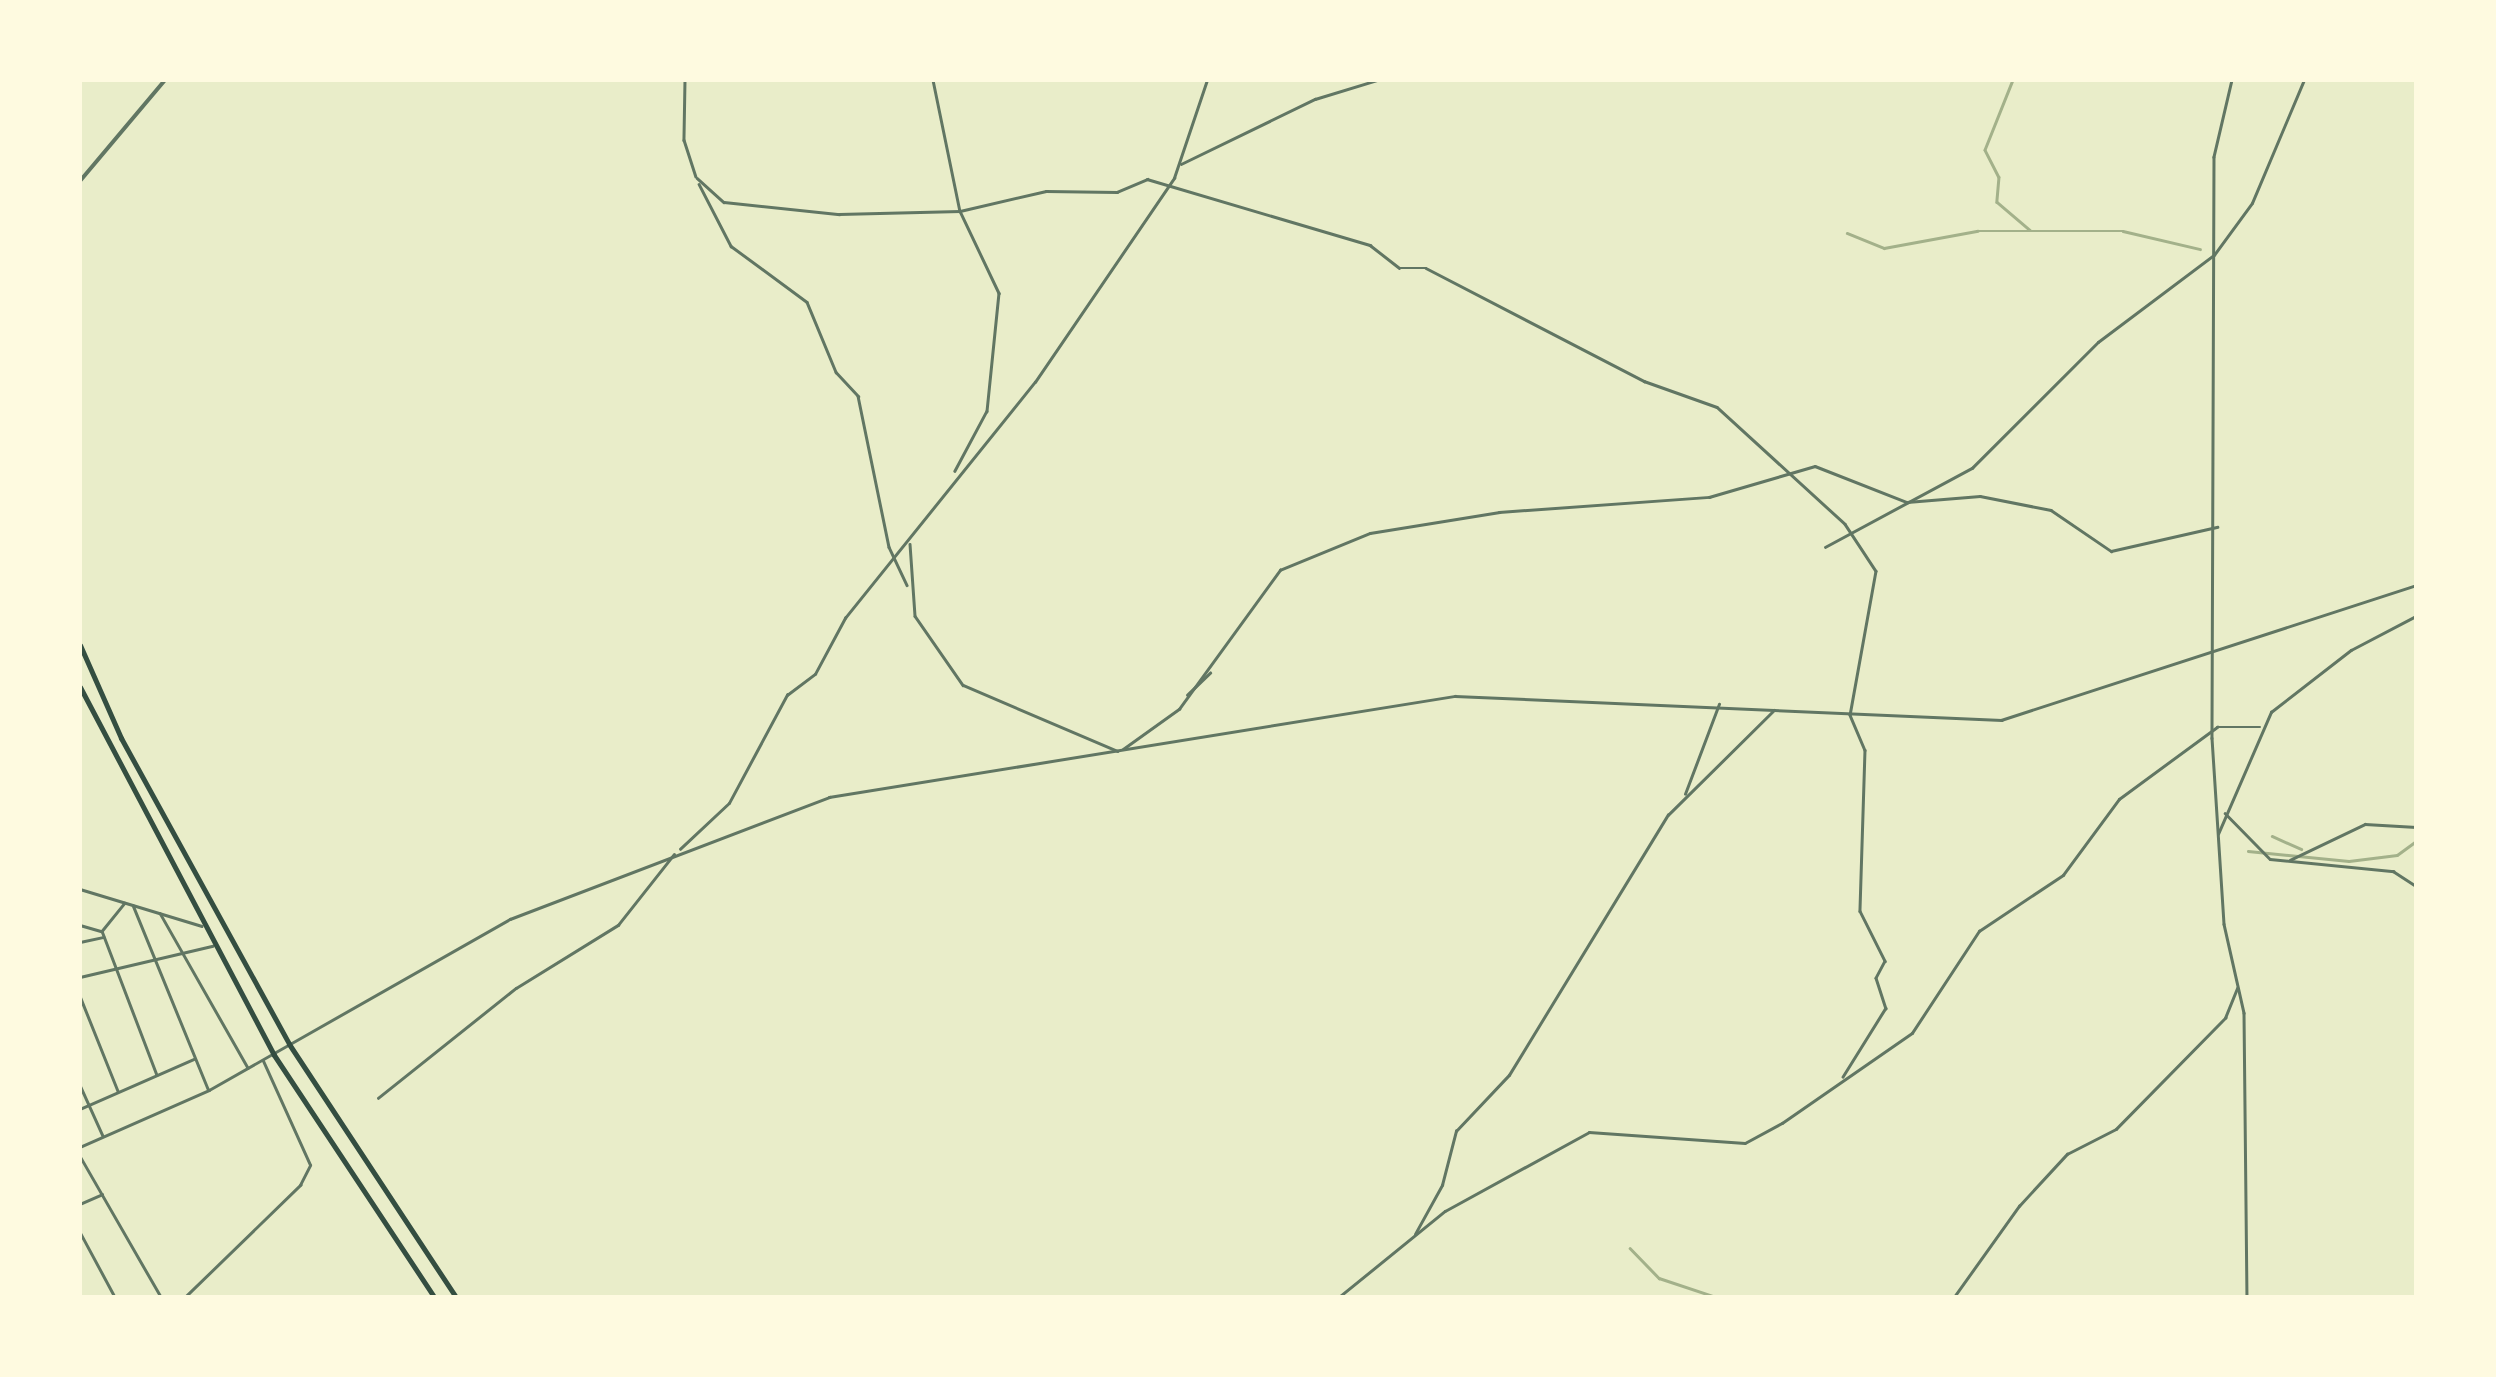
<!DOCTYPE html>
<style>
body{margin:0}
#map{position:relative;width:2496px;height:1377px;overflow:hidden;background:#e9edc9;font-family:Quicksand,sans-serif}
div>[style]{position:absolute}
.stream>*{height:2.5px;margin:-1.25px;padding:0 1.25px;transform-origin:1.25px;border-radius:1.25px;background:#a3b18a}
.minor>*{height:2.5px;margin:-1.25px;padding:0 1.25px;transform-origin:1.25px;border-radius:1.25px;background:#617663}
.tertiary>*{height:4px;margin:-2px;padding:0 2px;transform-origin:2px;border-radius:2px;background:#617663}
.trunk>*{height:5px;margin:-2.5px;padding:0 2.5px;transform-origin:2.5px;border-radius:2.5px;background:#344e41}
span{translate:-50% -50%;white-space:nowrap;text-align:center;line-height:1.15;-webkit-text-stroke:8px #fefae0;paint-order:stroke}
.frame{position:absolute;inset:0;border:82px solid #fefae0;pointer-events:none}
</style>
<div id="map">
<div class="stream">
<i style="left:2013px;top:80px;width:75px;rotate:111.8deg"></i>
<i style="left:1985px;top:150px;width:30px;rotate:63deg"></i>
<i style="left:1999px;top:177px;width:25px;rotate:95deg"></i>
<i style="left:1997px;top:202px;width:43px;rotate:40.3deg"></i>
<i style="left:1847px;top:233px;width:40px;rotate:22deg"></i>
<i style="left:1884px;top:248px;width:95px;rotate:-10.4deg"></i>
<i style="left:1977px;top:231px;width:146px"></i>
<i style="left:2123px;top:231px;width:79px;rotate:13.2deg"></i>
<i style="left:2272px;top:836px;width:32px;rotate:24deg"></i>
<i style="left:2248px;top:851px;width:101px;rotate:5.7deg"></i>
<i style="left:2349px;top:861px;width:48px;rotate:-7.1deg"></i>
<i style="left:2397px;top:855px;width:24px;rotate:-36deg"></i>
<i style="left:1630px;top:1248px;width:42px;rotate:46deg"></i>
<i style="left:1659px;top:1278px;width:60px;rotate:18.4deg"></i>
</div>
<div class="minor">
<i style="left:685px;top:80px;width:60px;rotate:91deg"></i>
<i style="left:684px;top:140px;width:38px;rotate:72deg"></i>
<i style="left:933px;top:80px;width:134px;rotate:78.4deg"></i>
<i style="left:960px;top:211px;width:91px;rotate:64.6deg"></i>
<i style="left:999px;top:293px;width:119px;rotate:95.8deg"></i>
<i style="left:987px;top:411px;width:68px;rotate:118.1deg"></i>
<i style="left:2232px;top:80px;width:79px;rotate:103.2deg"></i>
<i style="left:2214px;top:157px;width:581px;rotate:90.2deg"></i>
<i style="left:2212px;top:738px;width:186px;rotate:86.3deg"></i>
<i style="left:2224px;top:924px;width:91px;rotate:77.3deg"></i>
<i style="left:2244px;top:1013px;width:284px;rotate:89.4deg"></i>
<i style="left:1181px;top:164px;width:149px;rotate:-25.9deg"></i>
<i style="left:1315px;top:99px;width:65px;rotate:-17deg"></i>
<i style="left:697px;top:178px;width:36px;rotate:42deg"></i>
<i style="left:724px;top:202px;width:116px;rotate:6deg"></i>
<i style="left:839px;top:214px;width:121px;rotate:-1.4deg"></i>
<i style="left:960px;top:211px;width:88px;rotate:-13.1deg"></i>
<i style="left:1046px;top:191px;width:71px;rotate:0.8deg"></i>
<i style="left:1117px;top:192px;width:33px;rotate:-23deg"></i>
<i style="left:1147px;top:179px;width:233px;rotate:16.5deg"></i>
<i style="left:1370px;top:245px;width:37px;rotate:38deg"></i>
<i style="left:1399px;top:268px;width:27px"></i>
<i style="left:1426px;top:268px;width:246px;rotate:27.4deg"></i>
<i style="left:1644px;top:381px;width:77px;rotate:19.6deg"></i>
<i style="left:1717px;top:407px;width:173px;rotate:42.4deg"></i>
<i style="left:1845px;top:524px;width:56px;rotate:56.6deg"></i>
<i style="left:1876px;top:571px;width:146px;rotate:100.2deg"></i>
<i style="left:1850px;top:715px;width:38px;rotate:67deg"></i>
<i style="left:1865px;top:750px;width:161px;rotate:91.8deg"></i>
<i style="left:1860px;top:911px;width:56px;rotate:63.4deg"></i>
<i style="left:1885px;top:961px;width:19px;rotate:118deg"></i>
<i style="left:1876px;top:978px;width:32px;rotate:72deg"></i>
<i style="left:1886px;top:1008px;width:81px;rotate:121.9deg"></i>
<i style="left:699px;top:184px;width:70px;rotate:62.7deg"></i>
<i style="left:731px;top:246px;width:94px;rotate:36.4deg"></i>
<i style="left:807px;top:302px;width:76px;rotate:67.5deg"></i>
<i style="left:836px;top:372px;width:33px;rotate:47deg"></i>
<i style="left:858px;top:396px;width:154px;rotate:78.4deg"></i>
<i style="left:889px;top:547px;width:42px;rotate:64.7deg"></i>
<i style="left:910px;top:544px;width:72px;rotate:86deg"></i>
<i style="left:915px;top:616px;width:84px;rotate:55.2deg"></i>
<i style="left:963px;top:685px;width:168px;rotate:23.1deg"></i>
<i style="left:1825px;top:547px;width:167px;rotate:-28.3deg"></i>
<i style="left:1972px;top:468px;width:178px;rotate:-45deg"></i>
<i style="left:2098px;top:342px;width:145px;rotate:-36.9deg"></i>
<i style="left:2214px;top:255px;width:64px;rotate:-53.8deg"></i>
<i style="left:2252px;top:203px;width:134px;rotate:-67.1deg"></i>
<i style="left:1187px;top:695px;width:32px;rotate:-44deg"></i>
<i style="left:1123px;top:749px;width:69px;rotate:-35.5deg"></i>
<i style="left:1179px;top:709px;width:172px;rotate:-54deg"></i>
<i style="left:1280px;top:570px;width:97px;rotate:-22.3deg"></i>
<i style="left:1370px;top:533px;width:131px;rotate:-9.2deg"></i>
<i style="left:1499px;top:512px;width:211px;rotate:-4.1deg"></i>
<i style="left:1709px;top:497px;width:110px;rotate:-16.3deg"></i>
<i style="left:1815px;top:466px;width:99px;rotate:21.4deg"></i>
<i style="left:1907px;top:502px;width:73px;rotate:-4.7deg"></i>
<i style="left:1980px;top:496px;width:72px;rotate:11.2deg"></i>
<i style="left:2051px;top:510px;width:73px;rotate:34.3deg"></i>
<i style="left:2111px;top:551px;width:109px;rotate:-12.8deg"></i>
<i style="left:1685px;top:794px;width:96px;rotate:-69.3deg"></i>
<i style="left:2225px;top:813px;width:64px;rotate:45.6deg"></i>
<i style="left:2270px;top:859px;width:124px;rotate:5.6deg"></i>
<i style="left:2393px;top:871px;width:27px;rotate:33deg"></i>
<i style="left:2218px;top:834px;width:133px;rotate:-66.5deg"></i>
<i style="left:2271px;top:712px;width:101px;rotate:-37.8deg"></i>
<i style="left:2351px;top:650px;width:73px;rotate:-27.6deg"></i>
<i style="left:680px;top:849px;width:67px;rotate:-43.2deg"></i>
<i style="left:729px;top:803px;width:123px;rotate:-61.8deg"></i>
<i style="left:787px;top:695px;width:35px;rotate:-37deg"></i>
<i style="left:815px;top:674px;width:64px;rotate:-61.8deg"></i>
<i style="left:845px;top:618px;width:303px;rotate:-51.2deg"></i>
<i style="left:1035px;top:382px;width:247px;rotate:-55.7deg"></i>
<i style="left:1174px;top:178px;width:103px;rotate:-71.4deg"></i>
<i style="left:2290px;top:860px;width:83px;rotate:-25.6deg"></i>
<i style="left:2365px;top:824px;width:51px;rotate:3.4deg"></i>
<i style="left:80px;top:889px;width:127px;rotate:16.9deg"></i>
<i style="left:125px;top:903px;width:36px;rotate:129deg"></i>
<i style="left:102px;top:931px;width:154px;rotate:69.1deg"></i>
<i style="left:133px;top:905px;width:199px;rotate:67.8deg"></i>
<i style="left:160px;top:913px;width:178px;rotate:60.4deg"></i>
<i style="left:80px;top:925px;width:22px;rotate:16deg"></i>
<i style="left:80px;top:942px;width:24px;rotate:-12deg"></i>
<i style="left:80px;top:977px;width:136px;rotate:-13.2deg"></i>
<i style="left:80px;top:996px;width:102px;rotate:68.2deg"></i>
<i style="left:80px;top:1085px;width:56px;rotate:65.7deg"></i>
<i style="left:378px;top:1098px;width:176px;rotate:-38.6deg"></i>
<i style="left:516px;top:988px;width:120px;rotate:-31.7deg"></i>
<i style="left:618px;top:925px;width:90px;rotate:-51.7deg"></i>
<i style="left:80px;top:1109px;width:124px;rotate:-23.7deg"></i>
<i style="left:80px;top:1147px;width:141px;rotate:-23.8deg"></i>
<i style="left:209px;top:1090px;width:346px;rotate:-29.6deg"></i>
<i style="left:510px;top:919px;width:342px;rotate:-20.9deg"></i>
<i style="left:829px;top:797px;width:634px;rotate:-9.17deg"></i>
<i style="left:1455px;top:696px;width:547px;rotate:2.52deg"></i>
<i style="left:2001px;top:720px;width:436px;rotate:-18deg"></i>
<i style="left:80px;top:1156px;width:163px;rotate:60.1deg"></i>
<i style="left:80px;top:1204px;width:24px;rotate:-24deg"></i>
<i style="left:80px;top:1232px;width:74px;rotate:61.7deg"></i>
<i style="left:1415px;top:1234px;width:56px;rotate:-61.1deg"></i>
<i style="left:1442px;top:1185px;width:56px;rotate:-75.5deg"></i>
<i style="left:1456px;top:1131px;width:77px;rotate:-46.6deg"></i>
<i style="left:1509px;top:1075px;width:305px;rotate:-58.6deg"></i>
<i style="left:1668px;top:815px;width:149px;rotate:-44.7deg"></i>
<i style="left:185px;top:1297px;width:161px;rotate:-44.2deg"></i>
<i style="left:300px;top:1185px;width:22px;rotate:-63deg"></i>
<i style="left:310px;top:1165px;width:114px;rotate:-114.3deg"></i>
<i style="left:1339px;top:1297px;width:136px;rotate:-39.1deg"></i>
<i style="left:1445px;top:1211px;width:164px;rotate:-28.7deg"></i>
<i style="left:1589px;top:1132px;width:156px;rotate:4deg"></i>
<i style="left:1745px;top:1143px;width:42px;rotate:-28.4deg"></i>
<i style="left:1782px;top:1123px;width:158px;rotate:-34.7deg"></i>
<i style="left:1912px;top:1033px;width:122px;rotate:-56.7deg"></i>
<i style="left:1979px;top:931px;width:101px;rotate:-33.7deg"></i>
<i style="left:2063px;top:875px;width:94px;rotate:-53.6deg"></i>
<i style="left:2119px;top:799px;width:122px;rotate:-36.3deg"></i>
<i style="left:2217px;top:727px;width:43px"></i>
<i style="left:1954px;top:1297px;width:112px;rotate:-54.5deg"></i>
<i style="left:2019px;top:1206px;width:71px;rotate:-47.3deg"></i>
<i style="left:2067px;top:1154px;width:55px;rotate:-27deg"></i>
<i style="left:2116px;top:1129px;width:156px;rotate:-45.5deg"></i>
<i style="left:2225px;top:1018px;width:32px;rotate:-68deg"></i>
</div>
<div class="tertiary">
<i style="left:80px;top:181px;width:132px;rotate:-49.9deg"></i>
</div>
<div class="trunk">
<i style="left:80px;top:645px;width:102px;rotate:66.2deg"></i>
<i style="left:121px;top:738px;width:349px;rotate:61.2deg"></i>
<i style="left:289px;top:1044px;width:303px;rotate:56.6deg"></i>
<i style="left:80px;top:687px;width:416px;rotate:62.2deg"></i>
<i style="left:274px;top:1055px;width:290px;rotate:56.5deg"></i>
</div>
<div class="frame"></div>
</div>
